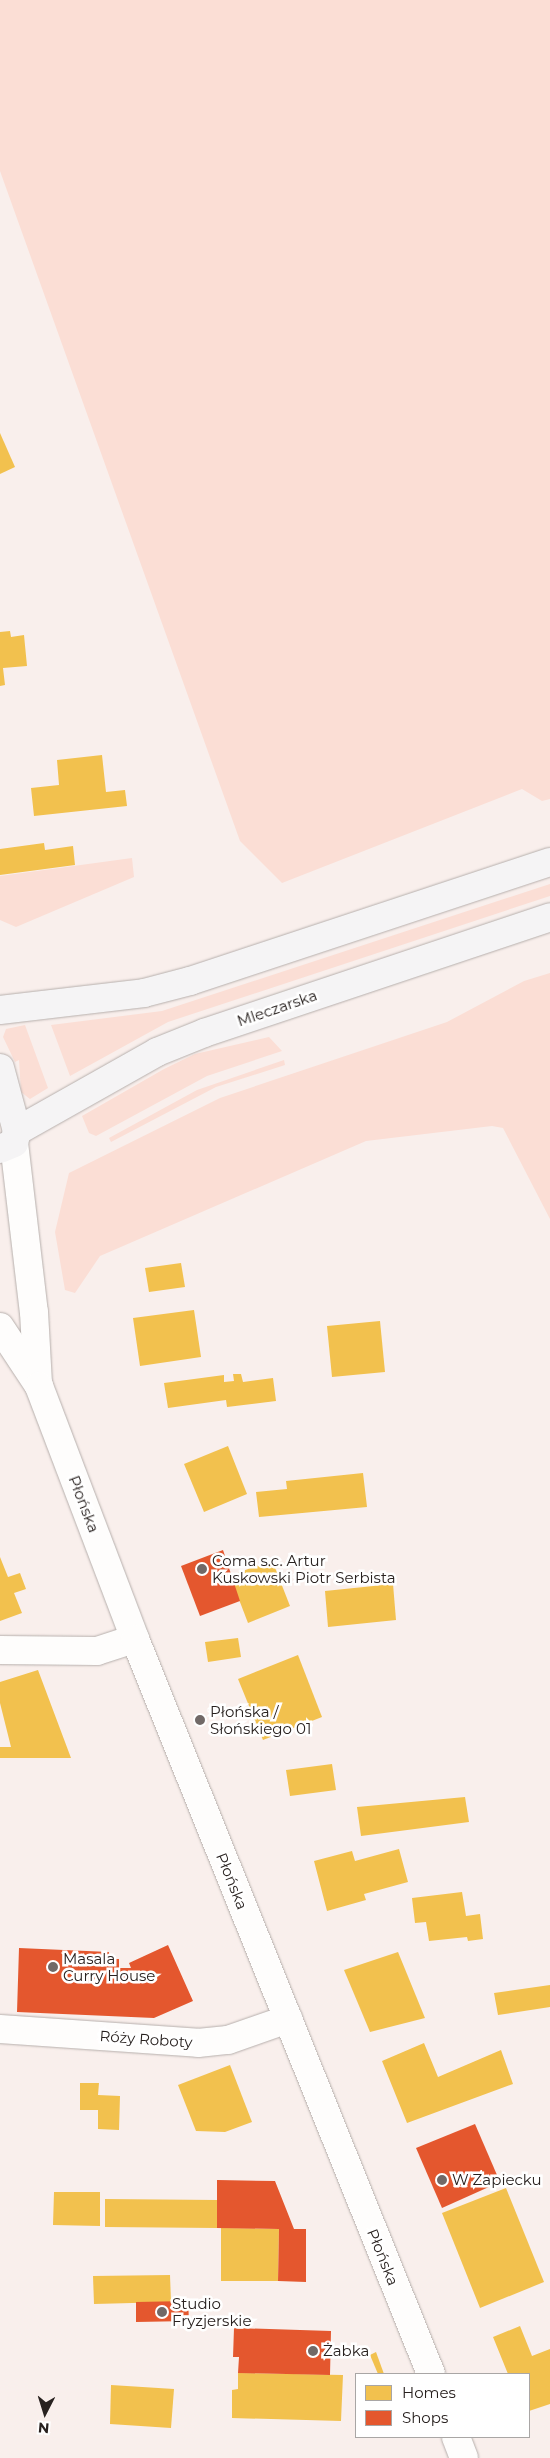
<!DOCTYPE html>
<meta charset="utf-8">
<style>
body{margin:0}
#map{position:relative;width:550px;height:2458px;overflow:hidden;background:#f9efec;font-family:Montserrat,sans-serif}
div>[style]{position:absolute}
.green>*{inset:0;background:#fbded5}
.homes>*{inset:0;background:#f2c14e}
.shops>*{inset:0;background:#e4572e}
.roads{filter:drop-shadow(0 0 1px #b6afac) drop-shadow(0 0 1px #b6afac)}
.minor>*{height:28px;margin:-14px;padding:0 14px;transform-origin:14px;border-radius:14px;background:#fefdfc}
.tertiary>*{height:28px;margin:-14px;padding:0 14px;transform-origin:14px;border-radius:14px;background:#fefdfc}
.primary>*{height:28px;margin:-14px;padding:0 14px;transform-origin:14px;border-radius:14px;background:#f5f4f5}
.dots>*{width:14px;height:14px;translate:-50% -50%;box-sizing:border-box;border:2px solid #fff;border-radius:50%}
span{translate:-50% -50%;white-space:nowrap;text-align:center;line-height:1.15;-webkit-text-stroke:5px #fff;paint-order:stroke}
.street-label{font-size:15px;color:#28211f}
.poi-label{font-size:15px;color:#28211f}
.left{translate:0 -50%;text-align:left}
.legend{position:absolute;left:355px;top:2373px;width:175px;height:65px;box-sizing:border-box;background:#fff;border:1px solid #a9a6a5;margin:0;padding:6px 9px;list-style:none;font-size:15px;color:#28211f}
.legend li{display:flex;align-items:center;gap:10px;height:25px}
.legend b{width:25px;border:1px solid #a9a6a5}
.north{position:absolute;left:20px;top:2388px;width:50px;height:50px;-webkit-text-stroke:4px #fff;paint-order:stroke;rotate:185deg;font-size:14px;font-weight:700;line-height:20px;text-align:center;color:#28211f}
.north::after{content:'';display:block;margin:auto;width:18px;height:22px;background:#28211f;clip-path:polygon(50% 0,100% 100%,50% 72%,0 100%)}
</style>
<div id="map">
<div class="green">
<i style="clip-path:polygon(0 0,550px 0,550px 799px,542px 801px,522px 789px,282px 883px,240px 841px,0 171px)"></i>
<i style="clip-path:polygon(132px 858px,134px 877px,16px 927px,0 920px,0 876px)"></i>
<i style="clip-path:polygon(550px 884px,550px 896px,168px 1022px,70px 1076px,51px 1025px,162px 1011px)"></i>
<i style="clip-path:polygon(550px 973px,550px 1219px,503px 1128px,492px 1126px,366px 1141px,100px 1256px,75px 1293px,65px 1290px,55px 1232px,69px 1173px,220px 1098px,447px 1022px,524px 981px)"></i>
<i style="clip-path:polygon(25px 1025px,48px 1088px,30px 1099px,21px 1092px,19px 1060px,15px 1062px,3px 1037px,6px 1029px)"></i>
<i style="clip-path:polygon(269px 1037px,282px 1051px,207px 1076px,96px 1136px,89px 1133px,82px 1116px,164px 1069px,195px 1054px)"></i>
<i style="clip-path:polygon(284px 1060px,285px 1065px,216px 1087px,111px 1142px,109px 1138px,197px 1090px)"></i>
</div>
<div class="homes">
<i style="clip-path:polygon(0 433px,15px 467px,0 474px)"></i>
<i style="clip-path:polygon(10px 631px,11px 637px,24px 635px,27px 666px,3px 668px,5px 685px,0 686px,0 632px)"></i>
<i style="clip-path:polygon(102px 755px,106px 792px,125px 790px,127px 806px,34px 816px,31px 788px,59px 785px,57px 760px)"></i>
<i style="clip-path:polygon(44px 843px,45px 850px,73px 846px,75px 865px,0 875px,0 849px)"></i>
<i style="clip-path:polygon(181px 1263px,185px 1287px,149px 1292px,145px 1268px)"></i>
<i style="clip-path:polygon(194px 1310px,201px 1357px,140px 1366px,133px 1318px)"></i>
<i style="clip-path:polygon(380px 1321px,385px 1372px,332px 1377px,327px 1326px)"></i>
<i style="clip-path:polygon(233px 1374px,241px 1374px,243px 1382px,273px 1378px,276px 1401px,227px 1407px,226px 1400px,168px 1408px,164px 1383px,224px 1375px,224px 1382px,234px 1381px)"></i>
<i style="clip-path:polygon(228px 1446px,247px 1494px,204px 1512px,184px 1464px)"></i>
<i style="clip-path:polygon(363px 1473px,367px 1507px,259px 1517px,256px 1492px,287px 1489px,286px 1481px)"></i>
<i style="clip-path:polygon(0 1557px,8px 1577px,20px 1573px,26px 1589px,14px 1593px,22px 1613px,0 1621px)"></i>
<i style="clip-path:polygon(272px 1560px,290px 1606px,248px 1623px,230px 1576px)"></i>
<i style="clip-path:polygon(393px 1584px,396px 1620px,328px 1627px,325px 1591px)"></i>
<i style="clip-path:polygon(238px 1638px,241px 1657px,208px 1662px,205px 1642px)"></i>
<i style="clip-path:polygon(298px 1655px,322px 1717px,263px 1740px,238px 1679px)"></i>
<i style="clip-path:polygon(38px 1670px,71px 1758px,0 1758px,0 1747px,11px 1747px,0 1703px,0 1682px)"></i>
<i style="clip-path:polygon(332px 1764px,336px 1790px,290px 1796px,286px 1770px)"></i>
<i style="clip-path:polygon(465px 1797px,469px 1822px,361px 1836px,357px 1807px)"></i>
<i style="clip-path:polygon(399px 1849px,408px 1882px,364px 1894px,366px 1900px,327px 1911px,314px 1861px,352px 1851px,355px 1861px)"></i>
<i style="clip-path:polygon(462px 1892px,466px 1916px,480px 1914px,483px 1939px,468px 1941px,467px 1937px,429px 1941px,426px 1922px,415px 1923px,412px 1898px)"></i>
<i style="clip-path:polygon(398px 1952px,425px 2018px,370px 2032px,344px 1970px)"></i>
<i style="clip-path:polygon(550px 1985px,550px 2007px,498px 2015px,494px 1993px)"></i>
<i style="clip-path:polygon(424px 2043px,438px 2077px,501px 2050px,513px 2084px,407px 2123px,382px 2061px)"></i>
<i style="clip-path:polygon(230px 2065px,252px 2122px,225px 2132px,196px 2131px,178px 2085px)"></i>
<i style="clip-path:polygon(80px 2083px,99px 2083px,98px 2095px,120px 2096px,119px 2130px,98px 2129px,98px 2110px,80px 2110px)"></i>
<i style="clip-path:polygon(506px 2188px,544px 2282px,480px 2308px,442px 2213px)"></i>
<i style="clip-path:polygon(54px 2192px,100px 2192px,100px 2226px,53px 2225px)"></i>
<i style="clip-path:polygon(105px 2199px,217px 2200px,217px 2228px,105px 2227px)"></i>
<i style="clip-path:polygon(221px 2228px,279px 2229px,278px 2281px,221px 2281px)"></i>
<i style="clip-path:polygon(170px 2275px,171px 2302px,94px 2304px,93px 2276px)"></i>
<i style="clip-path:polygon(520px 2326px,532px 2356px,550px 2349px,550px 2404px,529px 2411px,529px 2374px,508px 2374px,493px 2337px)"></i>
<i style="clip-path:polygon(376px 2352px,384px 2374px,378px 2374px,370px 2355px)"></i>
<i style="clip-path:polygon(238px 2373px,343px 2375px,341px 2421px,232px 2418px,232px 2390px,238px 2389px)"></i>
<i style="clip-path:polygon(111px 2385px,174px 2389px,171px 2428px,110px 2424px)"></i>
</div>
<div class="shops">
<i style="clip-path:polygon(223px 1550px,240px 1601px,200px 1616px,181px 1566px)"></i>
<i style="clip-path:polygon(168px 1945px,193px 2001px,154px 2018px,17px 2012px,19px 1948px,109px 1952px,108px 1959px,119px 1959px,119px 1968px,131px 1968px,129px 1963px)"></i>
<i style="clip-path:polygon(475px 2124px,500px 2182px,442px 2208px,416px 2148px)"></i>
<i style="clip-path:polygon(217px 2180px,275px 2181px,294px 2229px,306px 2229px,306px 2282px,278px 2281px,279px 2229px,217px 2228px)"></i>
<i style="clip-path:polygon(188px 2301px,189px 2321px,136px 2322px,136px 2302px)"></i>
<i style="clip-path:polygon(234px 2328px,331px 2331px,330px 2375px,238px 2373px,239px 2357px,233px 2357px)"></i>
</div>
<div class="roads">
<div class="minor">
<i style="left:0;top:1650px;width:97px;rotate:0.6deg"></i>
<i style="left:97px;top:1651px;width:40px;rotate:-18deg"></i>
<i style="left:0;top:2029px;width:198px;rotate:4deg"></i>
<i style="left:198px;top:2043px;width:30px;rotate:-6deg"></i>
<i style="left:228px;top:2040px;width:64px;rotate:-19.3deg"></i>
</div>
<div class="tertiary">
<i style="left:14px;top:1143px;width:170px;rotate:83.3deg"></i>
<i style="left:34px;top:1312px;width:72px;rotate:86.8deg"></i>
<i style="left:0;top:1327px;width:71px;rotate:56.5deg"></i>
<i style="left:39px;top:1386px;width:271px;rotate:69.2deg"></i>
<i style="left:135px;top:1639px;width:792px;rotate:68.06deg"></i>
<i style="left:456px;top:2437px;width:22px;rotate:69deg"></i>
</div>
<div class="primary">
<i style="left:0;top:1010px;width:145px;rotate:-6.7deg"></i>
<i style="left:144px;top:993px;width:48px;rotate:-14.6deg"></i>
<i style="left:190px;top:981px;width:379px;rotate:-18.3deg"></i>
<i style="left:0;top:1068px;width:65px;rotate:74.9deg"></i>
<i style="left:17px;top:1131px;width:12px;rotate:104deg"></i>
<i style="left:14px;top:1143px;width:15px;rotate:157deg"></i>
<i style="left:17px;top:1131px;width:161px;rotate:-29.4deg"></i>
<i style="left:157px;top:1052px;width:51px;rotate:-22deg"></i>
<i style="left:204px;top:1033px;width:365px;rotate:-18.5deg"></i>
</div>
</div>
<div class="dots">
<i style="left:202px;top:1569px;background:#716967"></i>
<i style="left:200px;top:1720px;background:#716967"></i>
<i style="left:53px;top:1967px;background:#716967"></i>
<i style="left:442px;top:2180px;background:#716967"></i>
<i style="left:162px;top:2312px;background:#716967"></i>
<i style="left:313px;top:2351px;background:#716967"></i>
</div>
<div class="street-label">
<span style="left:277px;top:1008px;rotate:-19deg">Mleczarska</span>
<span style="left:84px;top:1504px;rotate:69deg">Płońska</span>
<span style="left:232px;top:1881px;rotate:68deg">Płońska</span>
<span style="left:146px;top:2039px;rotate:4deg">Róży Roboty</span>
<span style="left:383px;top:2257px;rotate:68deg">Płońska</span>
</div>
<div class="poi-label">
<span class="left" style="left:212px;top:1569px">Coma s.c. Artur<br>Kuskowski Piotr Serbista</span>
<span class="left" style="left:210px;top:1720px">Płońska /<br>Słońskiego 01</span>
<span class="left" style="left:63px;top:1967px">Masala<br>Curry House</span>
<span class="left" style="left:452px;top:2180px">W Zapiecku</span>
<span class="left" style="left:172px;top:2312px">Studio<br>Fryzjerskie</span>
<span class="left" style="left:323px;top:2351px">Żabka</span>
</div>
<ul class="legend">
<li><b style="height:14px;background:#f2c14e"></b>Homes</li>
<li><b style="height:14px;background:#e4572e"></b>Shops</li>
</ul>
<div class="north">N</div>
</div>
